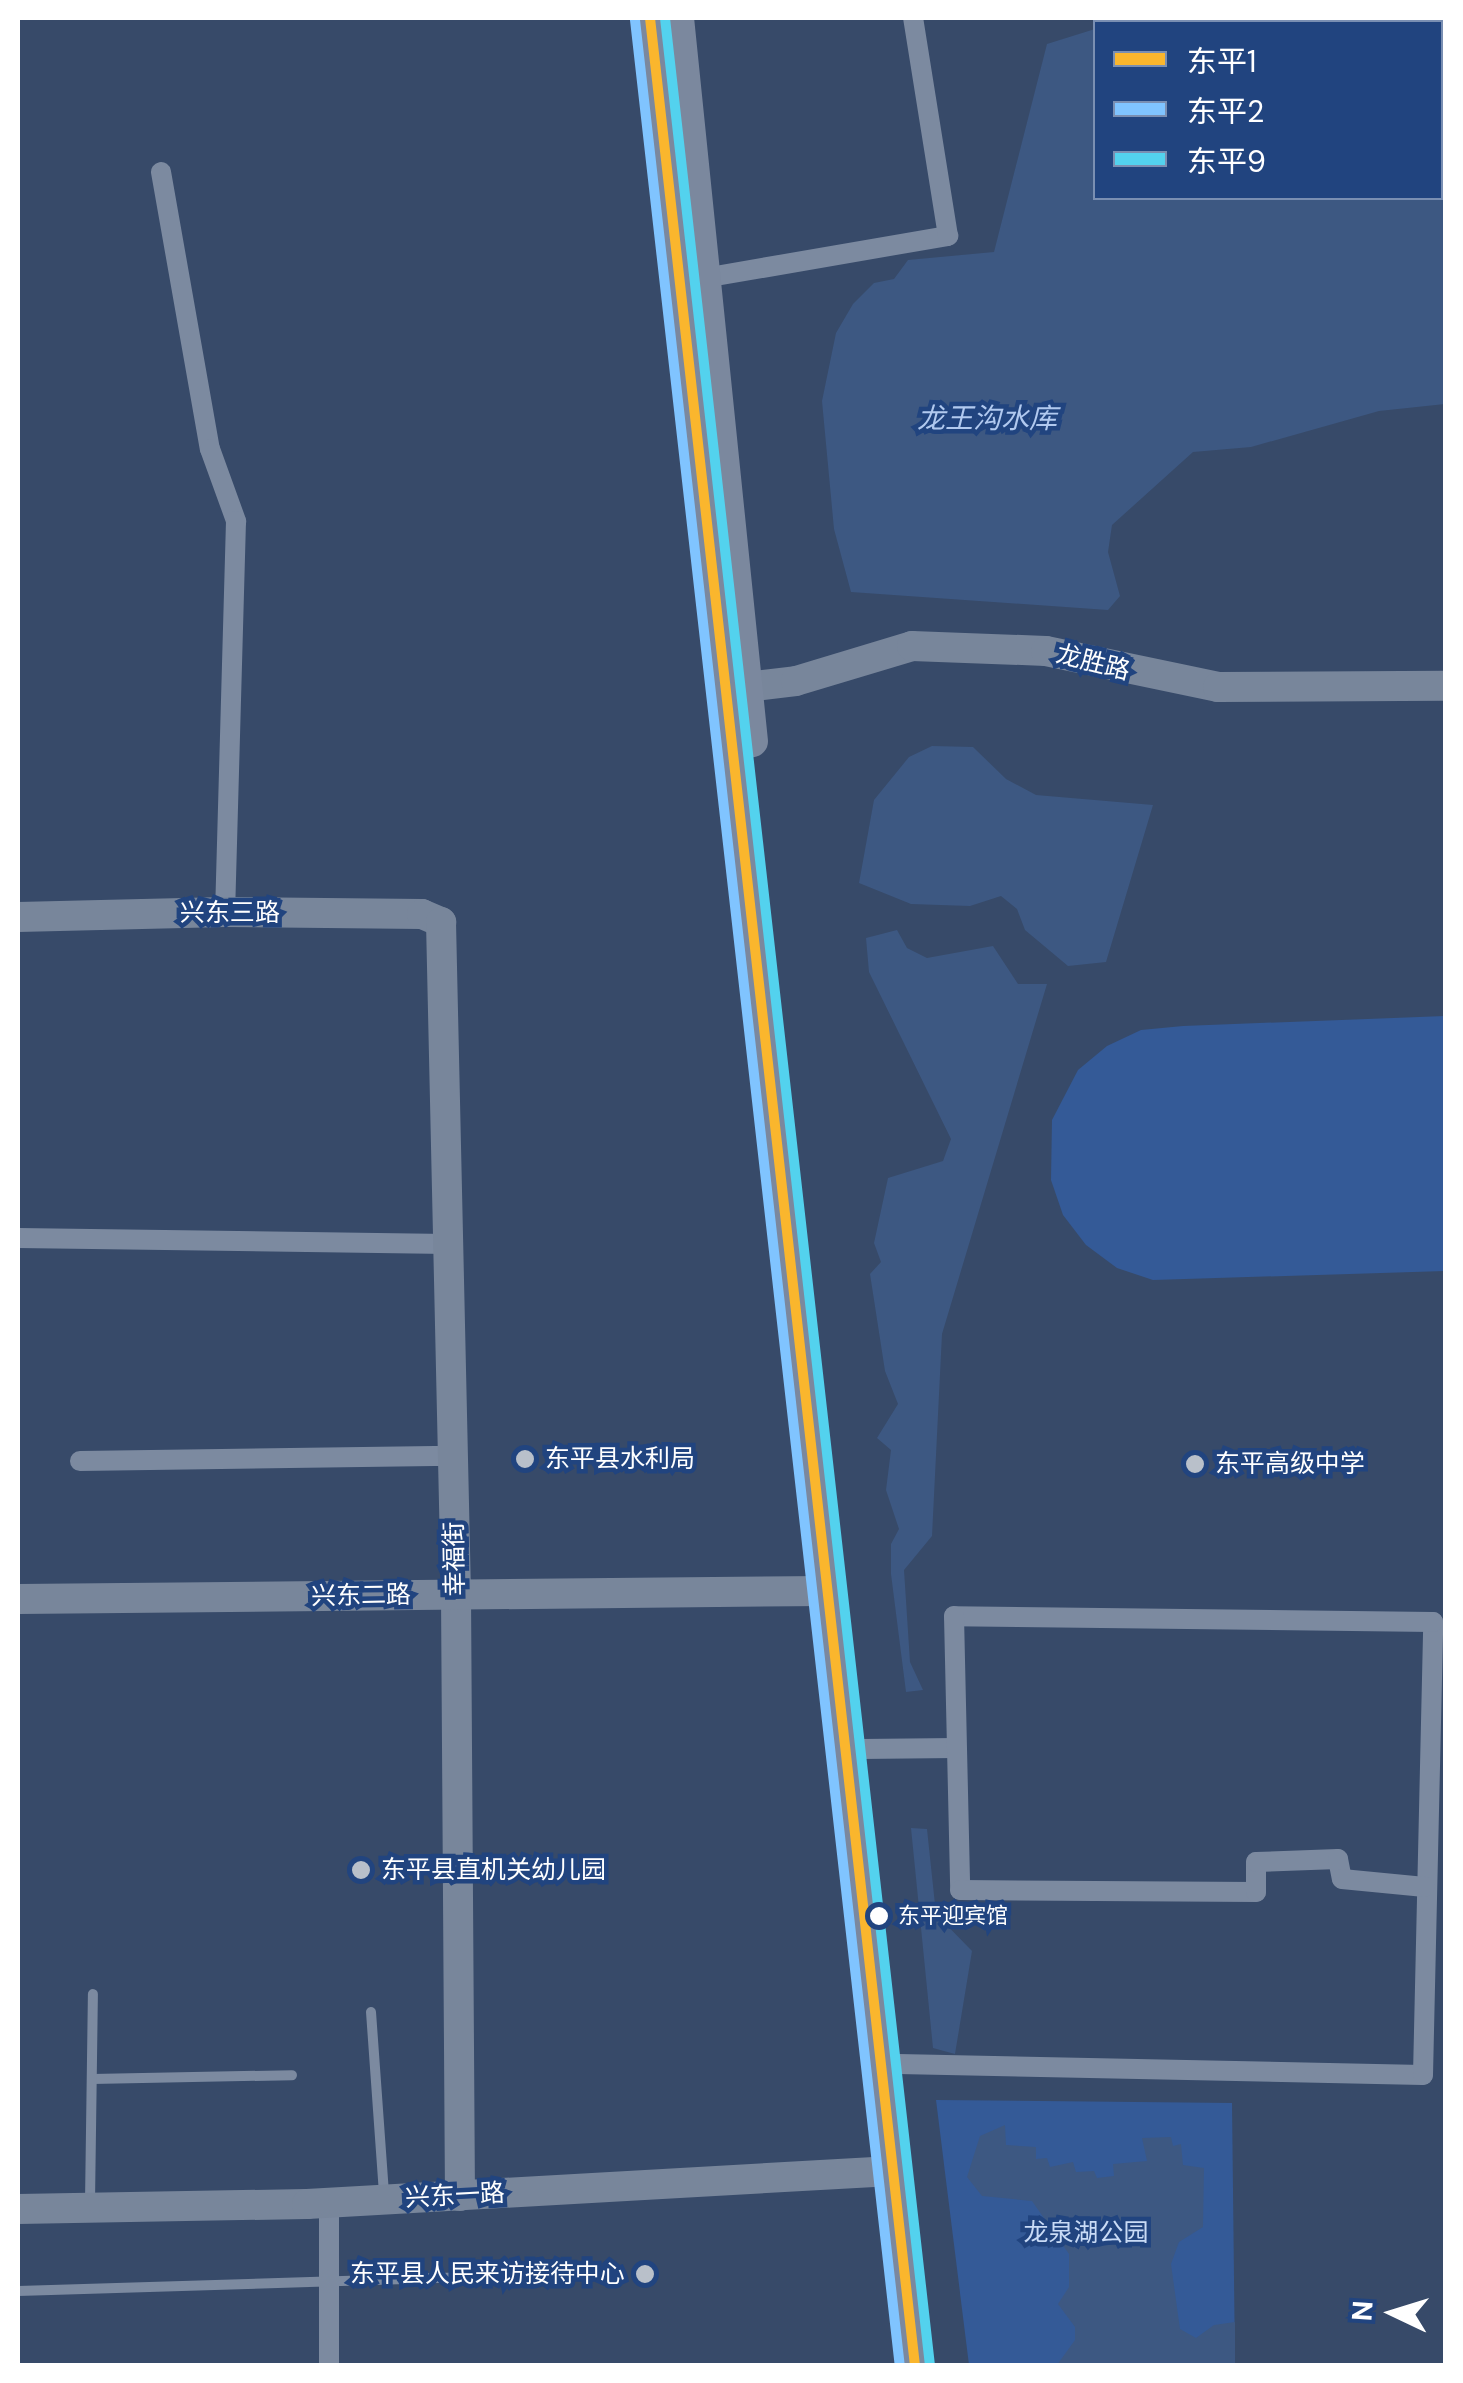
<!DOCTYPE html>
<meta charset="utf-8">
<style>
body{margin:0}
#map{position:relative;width:1463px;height:2383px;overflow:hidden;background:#374a69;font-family:"DM Sans","Noto Sans SC",sans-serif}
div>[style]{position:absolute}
.green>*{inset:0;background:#345a97}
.water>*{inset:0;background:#3d5882}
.lane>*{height:10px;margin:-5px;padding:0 5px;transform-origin:5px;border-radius:5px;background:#7c8aa0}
.street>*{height:20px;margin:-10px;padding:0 10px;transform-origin:10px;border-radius:10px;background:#7c8aa0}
.secondary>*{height:30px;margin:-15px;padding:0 15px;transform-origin:15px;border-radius:15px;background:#78869b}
.primary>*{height:32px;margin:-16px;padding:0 16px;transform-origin:16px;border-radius:16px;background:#7b889e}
.bus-1>*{height:10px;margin:-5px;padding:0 5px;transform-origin:5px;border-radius:5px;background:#fab62d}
.bus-2>*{height:10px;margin:-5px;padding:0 5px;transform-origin:5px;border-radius:5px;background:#80c4ff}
.bus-3>*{height:10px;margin:-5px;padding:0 5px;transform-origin:5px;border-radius:5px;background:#53d2ee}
.dots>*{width:28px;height:28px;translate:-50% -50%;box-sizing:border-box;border:5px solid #21447f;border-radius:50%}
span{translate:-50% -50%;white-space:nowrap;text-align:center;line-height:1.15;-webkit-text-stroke:9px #21447f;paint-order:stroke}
.bus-label{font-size:22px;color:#fff}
.left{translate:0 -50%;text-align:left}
.street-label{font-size:25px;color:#fff}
.poi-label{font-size:25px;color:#fff}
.right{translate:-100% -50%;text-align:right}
.park-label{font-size:25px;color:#c9dbf6}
.water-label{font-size:28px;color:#b1c9ef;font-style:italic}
.frame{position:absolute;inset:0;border:20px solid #fff;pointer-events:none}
.legend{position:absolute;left:1093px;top:20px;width:350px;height:180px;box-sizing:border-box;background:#21447f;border:2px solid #7a8fb2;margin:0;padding:12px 18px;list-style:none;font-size:30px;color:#fff}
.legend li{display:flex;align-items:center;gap:20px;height:50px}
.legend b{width:50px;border:2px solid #7a8fb2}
.north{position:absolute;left:1343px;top:2263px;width:100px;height:100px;-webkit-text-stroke:8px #21447f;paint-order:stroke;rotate:274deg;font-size:28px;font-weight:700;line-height:40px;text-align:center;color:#fff}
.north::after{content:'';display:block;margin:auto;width:35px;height:45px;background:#fff;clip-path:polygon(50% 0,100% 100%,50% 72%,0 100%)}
</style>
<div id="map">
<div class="green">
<i style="clip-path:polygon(1445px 1016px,1445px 1271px,1153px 1280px,1117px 1268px,1086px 1245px,1063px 1215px,1051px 1180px,1052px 1120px,1078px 1070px,1107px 1046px,1141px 1030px,1183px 1026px)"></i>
<i style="clip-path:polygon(936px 2100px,1232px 2103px,1235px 2365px,969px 2365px)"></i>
</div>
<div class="water">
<i style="clip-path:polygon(1134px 18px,1445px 18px,1445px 404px,1379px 411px,1251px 447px,1193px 452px,1112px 525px,1108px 552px,1120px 596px,1108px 610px,851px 592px,834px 529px,822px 401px,836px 333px,853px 304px,874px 283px,894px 279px,908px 260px,994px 252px,1047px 44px,1095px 29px,1096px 198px,1440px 198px,1440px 22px,1118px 22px)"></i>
<i style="clip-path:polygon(932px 746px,973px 747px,1006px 779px,1036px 795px,1153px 805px,1106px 962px,1068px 966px,1025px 930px,1017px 909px,1001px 896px,970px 906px,911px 904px,859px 883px,874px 800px,909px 757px)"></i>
<i style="clip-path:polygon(897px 930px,907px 948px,927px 958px,993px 946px,1018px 984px,1047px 984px,942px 1334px,932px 1536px,904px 1570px,910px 1662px,923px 1690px,906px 1692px,891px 1574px,891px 1544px,899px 1529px,886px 1490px,891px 1450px,877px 1438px,898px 1404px,885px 1371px,870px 1274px,881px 1262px,874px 1243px,888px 1178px,943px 1161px,951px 1139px,869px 972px,866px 938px)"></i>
<i style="clip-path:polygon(911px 1828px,927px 1829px,936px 1914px,972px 1951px,955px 2054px,933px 2048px)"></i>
<i style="clip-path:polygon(1005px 2125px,1006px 2145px,1036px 2147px,1036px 2159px,1047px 2158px,1050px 2167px,1073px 2162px,1076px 2172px,1094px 2171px,1097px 2178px,1114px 2176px,1113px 2164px,1147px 2161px,1142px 2138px,1171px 2137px,1173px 2146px,1181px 2144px,1183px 2165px,1204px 2168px,1203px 2227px,1179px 2242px,1171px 2264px,1180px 2329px,1196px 2338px,1214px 2325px,1235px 2322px,1235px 2365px,1057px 2365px,1075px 2340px,1075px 2327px,1058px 2304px,1069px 2287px,1069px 2254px,1032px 2201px,982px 2196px,967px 2177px,980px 2136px)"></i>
</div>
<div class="lane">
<i style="left:371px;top:2012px;width:182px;rotate:85.9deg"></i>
<i style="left:92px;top:2079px;width:200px;rotate:-1.1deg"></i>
<i style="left:90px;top:2202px;width:208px;rotate:-89.2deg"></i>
<i style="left:18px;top:2291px;width:551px;rotate:-1.77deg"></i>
</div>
<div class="street">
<i style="left:161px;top:172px;width:281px;rotate:80deg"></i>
<i style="left:210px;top:449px;width:77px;rotate:70.1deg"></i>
<i style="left:236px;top:521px;width:391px;rotate:91.6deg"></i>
<i style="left:704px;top:278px;width:248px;rotate:-9.8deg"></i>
<i style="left:948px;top:236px;width:221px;rotate:-99.1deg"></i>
<i style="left:18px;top:1238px;width:430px;rotate:0.8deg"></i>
<i style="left:80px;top:1461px;width:373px;rotate:-0.8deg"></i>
<i style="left:861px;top:1749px;width:95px;rotate:-0.6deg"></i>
<i style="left:898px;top:2064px;width:525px;rotate:1.2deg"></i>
<i style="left:1423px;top:2075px;width:453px;rotate:-88.7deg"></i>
<i style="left:1433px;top:1622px;width:479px;rotate:-179.3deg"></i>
<i style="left:954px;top:1616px;width:274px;rotate:88.7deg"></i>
<i style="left:960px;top:1890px;width:296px;rotate:0.4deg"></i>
<i style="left:1256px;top:1892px;width:30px;rotate:-90deg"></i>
<i style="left:1256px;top:1862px;width:82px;rotate:-2.1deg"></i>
<i style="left:1338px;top:1859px;width:20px;rotate:79deg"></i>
<i style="left:1342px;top:1879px;width:83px;rotate:5.5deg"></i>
<i style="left:329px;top:2366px;width:163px;rotate:-90deg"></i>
</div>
<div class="secondary">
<i style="left:746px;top:687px;width:50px;rotate:-6.8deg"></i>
<i style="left:796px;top:681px;width:121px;rotate:-16.8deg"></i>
<i style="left:912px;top:646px;width:134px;rotate:2.1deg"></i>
<i style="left:1046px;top:651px;width:176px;rotate:11.8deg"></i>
<i style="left:1218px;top:687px;width:228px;rotate:-0.3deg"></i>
<i style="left:18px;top:917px;width:207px;rotate:-1.4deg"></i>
<i style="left:225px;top:912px;width:197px;rotate:0.6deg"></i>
<i style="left:422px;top:914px;width:21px;rotate:23deg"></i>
<i style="left:441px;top:922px;width:673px;rotate:88.72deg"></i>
<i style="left:456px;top:1595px;width:601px;rotate:89.62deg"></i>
<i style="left:18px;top:1599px;width:806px;rotate:-0.57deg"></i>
<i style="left:18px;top:2209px;width:289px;rotate:-1deg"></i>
<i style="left:307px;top:2204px;width:586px;rotate:-3.23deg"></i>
</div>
<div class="primary">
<i style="left:650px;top:18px;width:2363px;rotate:83.56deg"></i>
<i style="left:678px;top:18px;width:727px;rotate:84.16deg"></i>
</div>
<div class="bus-1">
<i style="left:650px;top:18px;width:2363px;rotate:83.56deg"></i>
</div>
<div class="bus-2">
<i style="left:635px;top:20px;width:2361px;rotate:83.56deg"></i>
</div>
<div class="bus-3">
<i style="left:665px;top:18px;width:2361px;rotate:83.56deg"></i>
</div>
<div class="dots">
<i style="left:525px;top:1459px;background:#b9c0ca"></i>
<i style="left:1195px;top:1464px;background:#b9c0ca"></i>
<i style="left:361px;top:1870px;background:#b9c0ca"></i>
<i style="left:879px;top:1916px;background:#fff"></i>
<i style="left:645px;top:2274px;background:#b9c0ca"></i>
</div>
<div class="bus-label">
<span class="left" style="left:898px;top:1916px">东平迎宾馆</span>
</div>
<div class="street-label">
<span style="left:1093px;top:663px;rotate:14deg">龙胜路</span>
<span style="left:230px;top:913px">兴东三路</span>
<span style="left:455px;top:1559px;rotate:-91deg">幸福街</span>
<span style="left:361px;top:1596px;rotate:-1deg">兴东二路</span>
<span style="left:455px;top:2196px;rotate:-3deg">兴东一路</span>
</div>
<div class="poi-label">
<span class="left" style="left:545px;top:1459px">东平县水利局</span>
<span class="left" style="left:1215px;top:1464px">东平高级中学</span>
<span class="left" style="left:381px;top:1870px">东平县直机关幼儿园</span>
<span class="right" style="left:625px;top:2274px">东平县人民来访接待中心</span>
</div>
<div class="park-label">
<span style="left:1086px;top:2233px">龙泉湖公园</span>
</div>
<div class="water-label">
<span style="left:987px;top:419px">龙王沟水库</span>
</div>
<div class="frame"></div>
<ul class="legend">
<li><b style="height:12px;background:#fab62d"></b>东平1</li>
<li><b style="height:12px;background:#80c4ff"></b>东平2</li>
<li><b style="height:12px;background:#53d2ee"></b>东平9</li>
</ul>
<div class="north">N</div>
</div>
